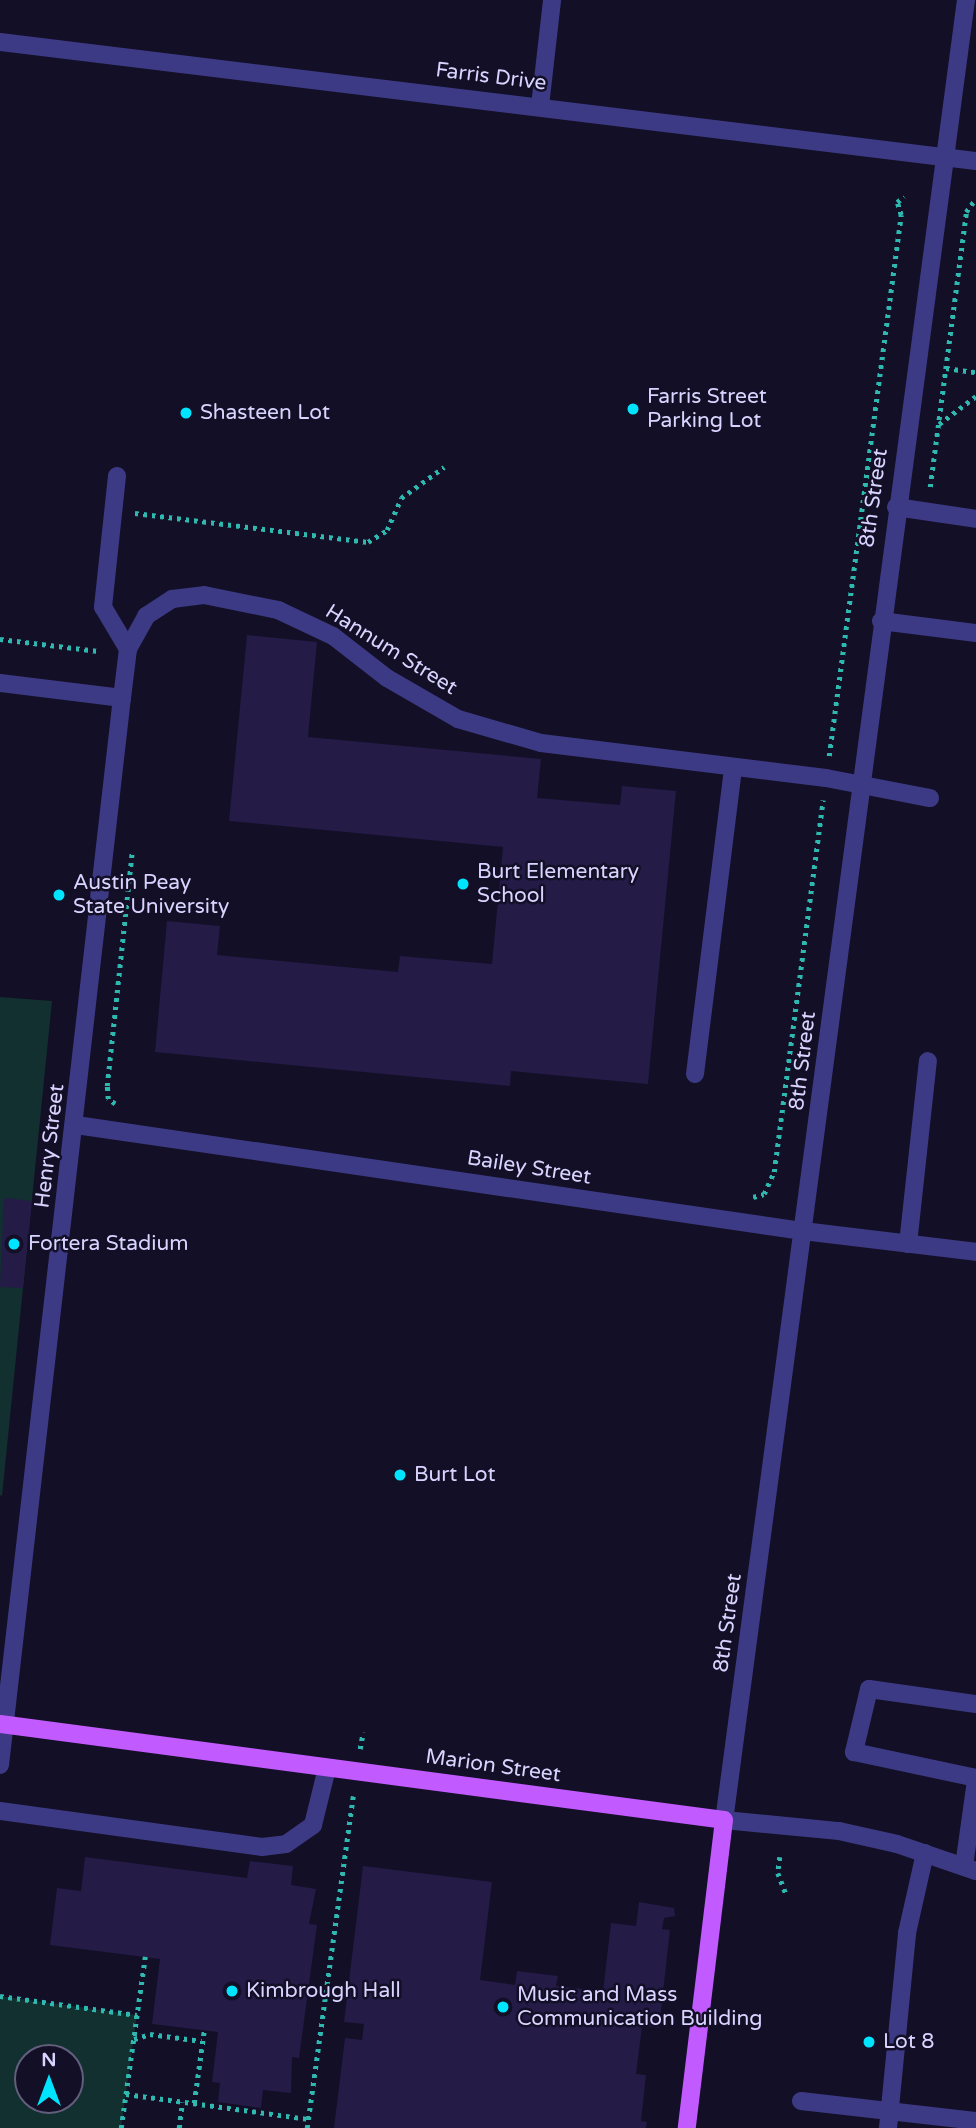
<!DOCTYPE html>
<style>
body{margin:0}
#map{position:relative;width:976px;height:2128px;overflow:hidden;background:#130f26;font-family:"Varela Round",sans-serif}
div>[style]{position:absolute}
.green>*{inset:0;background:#12302f}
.building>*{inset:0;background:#241b47}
.path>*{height:4.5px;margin-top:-2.25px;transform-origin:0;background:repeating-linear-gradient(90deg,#2fb8b0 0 3.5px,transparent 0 8.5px)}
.minor>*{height:18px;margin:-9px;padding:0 9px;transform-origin:9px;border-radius:9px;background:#3d3a85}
.major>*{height:18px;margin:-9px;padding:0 9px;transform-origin:9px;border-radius:9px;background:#c25bff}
.dots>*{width:19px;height:19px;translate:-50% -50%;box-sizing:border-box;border:4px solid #130f26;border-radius:50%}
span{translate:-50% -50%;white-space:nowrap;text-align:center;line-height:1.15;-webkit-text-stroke:5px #130f26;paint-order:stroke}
.street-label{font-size:21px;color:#d9d4ff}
.poi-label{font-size:21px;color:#d9d4ff}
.left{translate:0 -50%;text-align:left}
.north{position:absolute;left:14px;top:2044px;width:70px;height:70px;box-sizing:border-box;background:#130f26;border:2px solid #625e7d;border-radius:50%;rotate:0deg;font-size:19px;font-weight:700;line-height:28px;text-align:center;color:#d9d4ff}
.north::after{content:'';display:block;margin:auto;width:24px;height:32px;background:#00e5ff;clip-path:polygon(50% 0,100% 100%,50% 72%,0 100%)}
</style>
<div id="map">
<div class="green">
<i style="clip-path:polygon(0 997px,52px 1001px,2px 1496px,0 1495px)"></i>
<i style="clip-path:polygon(evenodd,0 1996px,137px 2015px,121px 2128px,0 2128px,0 1996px,70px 2058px,70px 2100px,28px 2100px,28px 2058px,70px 2058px)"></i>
</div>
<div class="building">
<i style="clip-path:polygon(247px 635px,317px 642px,308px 737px,541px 759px,537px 798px,620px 805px,622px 786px,676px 791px,648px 1084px,511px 1071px,510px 1086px,155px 1052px,167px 921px,220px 926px,217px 955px,398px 972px,400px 956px,492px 964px,503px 847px,229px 821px)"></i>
<i style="clip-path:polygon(4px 1198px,32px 1201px,23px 1288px,0 1287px)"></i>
<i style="clip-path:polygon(85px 1857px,247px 1878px,250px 1861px,293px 1866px,291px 1885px,316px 1889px,309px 1924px,317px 1925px,299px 2058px,292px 2057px,291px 2093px,263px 2090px,261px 2108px,218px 2102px,220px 2083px,212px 2082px,218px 2032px,152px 2024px,160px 1959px,50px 1945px,57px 1888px,81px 1891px)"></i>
<i style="clip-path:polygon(363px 1866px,492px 1882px,480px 1980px,515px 1985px,517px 1971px,558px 1976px,556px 1986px,603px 1991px,611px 1923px,636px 1926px,639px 1902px,674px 1908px,675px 1916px,664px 1918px,662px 1929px,670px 1930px,659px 2028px,642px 2026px,636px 2074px,646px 2075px,641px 2121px,647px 2122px,646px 2128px,334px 2128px,345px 2038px,362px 2040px,364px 2024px,344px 2022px)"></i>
</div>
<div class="path">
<i style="left:946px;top:368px;width:30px;rotate:8deg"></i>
<i style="left:939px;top:424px;width:46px;rotate:-37.1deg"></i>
<i style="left:930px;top:487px;width:277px;rotate:-82.5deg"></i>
<i style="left:966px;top:212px;width:17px;rotate:-54deg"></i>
<i style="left:135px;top:513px;width:235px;rotate:7.1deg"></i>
<i style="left:368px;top:542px;width:22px;rotate:-32deg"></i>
<i style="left:387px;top:530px;width:35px;rotate:-66deg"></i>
<i style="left:401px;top:498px;width:53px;rotate:-35.8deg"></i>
<i style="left:0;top:639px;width:99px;rotate:7deg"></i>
<i style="left:829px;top:756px;width:546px;rotate:-82.42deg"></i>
<i style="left:901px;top:215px;width:14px;rotate:-107deg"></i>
<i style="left:897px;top:202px;width:9px;rotate:-36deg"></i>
<i style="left:115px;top:1104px;width:9px;rotate:-144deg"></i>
<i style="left:108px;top:1099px;width:13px;rotate:-94deg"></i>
<i style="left:107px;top:1086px;width:235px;rotate:-83.9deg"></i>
<i style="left:753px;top:1197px;width:11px;rotate:-15deg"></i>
<i style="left:764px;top:1194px;width:24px;rotate:-66deg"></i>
<i style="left:774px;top:1172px;width:375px;rotate:-82.5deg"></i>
<i style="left:360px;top:1749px;width:17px;rotate:-80deg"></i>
<i style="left:780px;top:1857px;width:16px;rotate:97deg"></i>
<i style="left:778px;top:1873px;width:25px;rotate:69deg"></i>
<i style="left:0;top:1996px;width:138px;rotate:7.9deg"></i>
<i style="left:134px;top:2039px;width:17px;rotate:-17deg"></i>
<i style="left:150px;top:2034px;width:52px;rotate:7.7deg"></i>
<i style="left:126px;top:2094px;width:185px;rotate:7.8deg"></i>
<i style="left:194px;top:2103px;width:73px;rotate:-82.1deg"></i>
<i style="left:121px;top:2128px;width:173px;rotate:-82deg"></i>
<i style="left:179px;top:2128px;width:26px;rotate:-83deg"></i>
<i style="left:307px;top:2128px;width:335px;rotate:-82.1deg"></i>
</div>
<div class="minor">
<i style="left:966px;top:0;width:1836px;rotate:97.57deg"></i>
<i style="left:724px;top:1820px;width:116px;rotate:5.5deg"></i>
<i style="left:839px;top:1831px;width:59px;rotate:12.6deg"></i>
<i style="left:897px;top:1844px;width:83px;rotate:18.9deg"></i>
<i style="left:0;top:42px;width:983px;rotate:6.95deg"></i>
<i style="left:540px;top:106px;width:107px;rotate:-83.5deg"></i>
<i style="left:117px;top:476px;width:132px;rotate:96.1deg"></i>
<i style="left:103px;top:607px;width:49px;rotate:59.2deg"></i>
<i style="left:896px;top:507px;width:81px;rotate:8.5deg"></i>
<i style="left:881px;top:621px;width:96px;rotate:7.2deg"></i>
<i style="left:0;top:683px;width:123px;rotate:7deg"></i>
<i style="left:695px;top:1074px;width:309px;rotate:-82.9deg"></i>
<i style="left:76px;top:1125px;width:735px;rotate:8.3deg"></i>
<i style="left:803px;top:1231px;width:174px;rotate:6.9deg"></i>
<i style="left:908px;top:1244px;width:184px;rotate:-83.8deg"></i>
<i style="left:976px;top:1704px;width:108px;rotate:-172deg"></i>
<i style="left:869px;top:1689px;width:65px;rotate:103.4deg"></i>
<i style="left:854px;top:1752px;width:125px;rotate:12deg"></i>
<i style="left:0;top:1765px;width:1074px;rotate:-83.48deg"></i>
<i style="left:122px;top:698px;width:49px;rotate:-83deg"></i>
<i style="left:128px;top:649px;width:38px;rotate:-61deg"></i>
<i style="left:146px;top:616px;width:31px;rotate:-33deg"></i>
<i style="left:172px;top:599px;width:32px;rotate:-7deg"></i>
<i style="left:204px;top:595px;width:76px;rotate:11.5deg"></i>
<i style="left:278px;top:610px;width:61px;rotate:25.3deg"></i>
<i style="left:333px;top:636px;width:68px;rotate:37.9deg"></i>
<i style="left:387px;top:678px;width:82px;rotate:30deg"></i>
<i style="left:458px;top:719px;width:86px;rotate:16.1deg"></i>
<i style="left:541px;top:743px;width:287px;rotate:7deg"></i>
<i style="left:826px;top:778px;width:106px;rotate:10.9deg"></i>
<i style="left:0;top:1811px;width:264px;rotate:7.8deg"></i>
<i style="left:262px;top:1847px;width:24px;rotate:-7deg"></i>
<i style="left:286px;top:1844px;width:33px;rotate:-35deg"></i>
<i style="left:313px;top:1825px;width:59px;rotate:-76.2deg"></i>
<i style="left:964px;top:1866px;width:86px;rotate:-82deg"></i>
<i style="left:801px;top:2101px;width:176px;rotate:6.5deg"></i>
<i style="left:888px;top:2128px;width:196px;rotate:-84.4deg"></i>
<i style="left:907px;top:1933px;width:82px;rotate:-77.3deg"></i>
</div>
<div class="major">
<i style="left:0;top:1724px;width:730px;rotate:7.55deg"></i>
<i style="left:724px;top:1820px;width:310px;rotate:96.9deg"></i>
</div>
<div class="dots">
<i style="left:633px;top:409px;background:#00e5ff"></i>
<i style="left:186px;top:413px;background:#00e5ff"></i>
<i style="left:463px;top:884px;background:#00e5ff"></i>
<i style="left:59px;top:895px;background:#00e5ff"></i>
<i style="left:14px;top:1244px;background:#00e5ff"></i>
<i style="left:400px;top:1475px;background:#00e5ff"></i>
<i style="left:232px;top:1991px;background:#00e5ff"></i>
<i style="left:503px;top:2007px;background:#00e5ff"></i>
<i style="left:869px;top:2042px;background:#00e5ff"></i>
</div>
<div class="street-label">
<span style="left:491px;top:77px;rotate:7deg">Farris Drive</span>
<span style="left:874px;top:498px;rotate:-82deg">8th Street</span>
<span style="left:391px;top:650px;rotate:32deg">Hannum Street</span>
<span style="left:803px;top:1061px;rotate:-83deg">8th Street</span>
<span style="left:50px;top:1146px;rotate:-83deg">Henry Street</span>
<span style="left:529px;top:1168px;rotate:9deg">Bailey Street</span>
<span style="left:728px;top:1623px;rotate:-82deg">8th Street</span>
<span style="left:493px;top:1766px;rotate:8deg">Marion Street</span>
</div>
<div class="poi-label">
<span class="left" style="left:647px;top:409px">Farris Street<br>Parking Lot</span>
<span class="left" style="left:200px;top:413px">Shasteen Lot</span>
<span class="left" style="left:477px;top:884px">Burt Elementary<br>School</span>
<span class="left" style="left:73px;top:895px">Austin Peay<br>State University</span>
<span class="left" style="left:28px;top:1244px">Fortera Stadium</span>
<span class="left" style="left:414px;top:1475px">Burt Lot</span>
<span class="left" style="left:246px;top:1991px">Kimbrough Hall</span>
<span class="left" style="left:517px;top:2007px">Music and Mass<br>Communication Building</span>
<span class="left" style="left:883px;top:2042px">Lot 8</span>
</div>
<div class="north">N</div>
</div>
